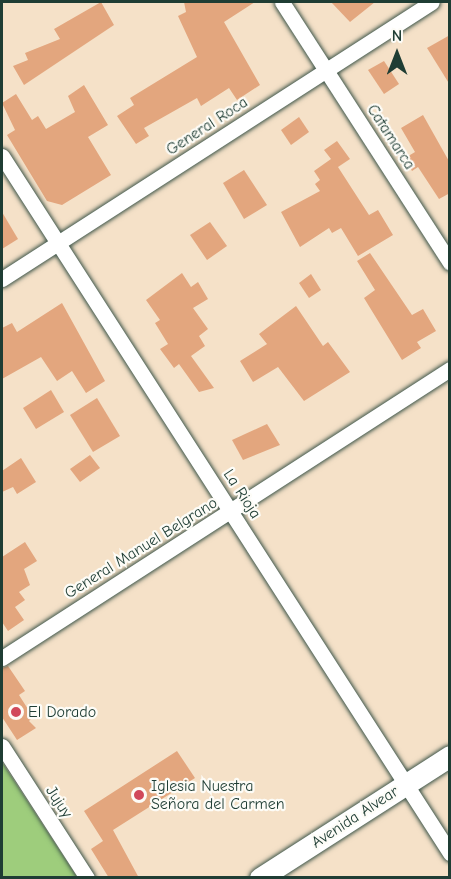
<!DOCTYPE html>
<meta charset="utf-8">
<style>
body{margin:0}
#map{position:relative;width:451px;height:879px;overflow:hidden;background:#f5e1c8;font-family:"Comic Neue",sans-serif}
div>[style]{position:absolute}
.green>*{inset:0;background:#9ecd7c}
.building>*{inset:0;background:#e3a67e}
.roads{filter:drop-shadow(0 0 2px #3f564a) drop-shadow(0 0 2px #3f564a)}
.street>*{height:15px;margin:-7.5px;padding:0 7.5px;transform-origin:7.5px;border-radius:7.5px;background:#fff}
.secondary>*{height:21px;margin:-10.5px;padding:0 10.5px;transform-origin:10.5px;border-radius:10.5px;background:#fff}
.dots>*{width:16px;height:16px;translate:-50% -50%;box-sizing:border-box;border:3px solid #fdfcf7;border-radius:50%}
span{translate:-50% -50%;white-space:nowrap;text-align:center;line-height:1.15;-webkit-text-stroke:4.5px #fdfcf7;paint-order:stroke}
.street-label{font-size:16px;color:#1f3d34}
.poi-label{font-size:16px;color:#1f3d34}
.left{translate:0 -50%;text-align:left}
.frame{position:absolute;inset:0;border:3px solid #1f3d34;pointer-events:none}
.north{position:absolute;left:367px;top:24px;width:60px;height:60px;-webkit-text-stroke:4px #fdfcf7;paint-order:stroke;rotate:0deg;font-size:16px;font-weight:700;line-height:24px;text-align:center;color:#1f3d34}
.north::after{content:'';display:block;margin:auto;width:21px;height:27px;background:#1f3d34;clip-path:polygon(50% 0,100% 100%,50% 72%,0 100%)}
</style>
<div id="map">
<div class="green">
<i style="clip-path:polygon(2px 762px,77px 877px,2px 877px)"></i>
</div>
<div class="building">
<i style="clip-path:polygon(101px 2px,114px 25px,24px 85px,13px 66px,28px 60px,25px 53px,60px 39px,54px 29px)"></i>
<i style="clip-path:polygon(184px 2px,255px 2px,224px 22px,260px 85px,237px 100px,229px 88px,201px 106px,197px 98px,144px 128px,149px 136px,136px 144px,117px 116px,134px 105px,130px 98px,197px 57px,178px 16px,186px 12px)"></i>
<i style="clip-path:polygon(331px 2px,375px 2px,350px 22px)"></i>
<i style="clip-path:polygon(450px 35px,450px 85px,427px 48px)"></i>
<i style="clip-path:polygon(384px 61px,399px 84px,384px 94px,368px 70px)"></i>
<i style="clip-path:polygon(84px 85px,108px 125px,88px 137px,111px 175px,62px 205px,47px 201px,7px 135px,15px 130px,2px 103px,16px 94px,32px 120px,38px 116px,46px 129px,75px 112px,68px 96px)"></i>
<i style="clip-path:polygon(423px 115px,450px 163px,450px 193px,439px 199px,418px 167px,412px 171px,405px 158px,415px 152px,401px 128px)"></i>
<i style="clip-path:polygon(299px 117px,309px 132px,291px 145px,281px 130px)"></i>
<i style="clip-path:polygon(337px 141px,350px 159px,338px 167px,369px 215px,378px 210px,393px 235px,358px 256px,341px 228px,332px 233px,329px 228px,300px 247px,281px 212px,320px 191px,315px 184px,320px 180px,314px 171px,331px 159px,324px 150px)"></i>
<i style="clip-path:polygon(244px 170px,267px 205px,244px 219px,223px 183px)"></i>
<i style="clip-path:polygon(2px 212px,18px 239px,2px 249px)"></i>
<i style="clip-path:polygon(210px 222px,227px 246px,207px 260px,190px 235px)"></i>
<i style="clip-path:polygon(370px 253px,412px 315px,423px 309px,436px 331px,417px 342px,421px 348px,402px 360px,364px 298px,375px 290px,357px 261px)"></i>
<i style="clip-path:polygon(182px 273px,191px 287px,198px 282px,208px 299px,193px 308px,208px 329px,199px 336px,205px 346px,191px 356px,214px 388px,199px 392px,179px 364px,174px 368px,160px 349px,168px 344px,155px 323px,160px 320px,146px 300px)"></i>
<i style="clip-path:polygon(311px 274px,321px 290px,309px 298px,299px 283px)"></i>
<i style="clip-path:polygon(62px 303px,105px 381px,86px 393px,72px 371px,57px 381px,41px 357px,2px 379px,2px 328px,12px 323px,17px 332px)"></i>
<i style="clip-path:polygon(296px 306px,323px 346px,328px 342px,350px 372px,304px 401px,278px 367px,253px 382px,240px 361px,267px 344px,259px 334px)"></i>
<i style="clip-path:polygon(51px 390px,64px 412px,36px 429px,23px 408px)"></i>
<i style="clip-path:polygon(97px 398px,120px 436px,93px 452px,70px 415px)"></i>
<i style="clip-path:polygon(267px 424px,280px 445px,243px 460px,232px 440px)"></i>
<i style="clip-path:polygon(90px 455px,100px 468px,80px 482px,70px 469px)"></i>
<i style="clip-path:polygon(21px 458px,36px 482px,17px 494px,13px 487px,2px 492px,2px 471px)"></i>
<i style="clip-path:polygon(25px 542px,37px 561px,24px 569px,30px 585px,19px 592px,25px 600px,15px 607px,24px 620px,8px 631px,2px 622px,2px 557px)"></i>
<i style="clip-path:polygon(8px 666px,25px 691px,19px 695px,33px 717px,29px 721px,36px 728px,17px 740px,2px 717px,2px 668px)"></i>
<i style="clip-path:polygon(177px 751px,195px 778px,113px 830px,139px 878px,109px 878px,91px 849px,103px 841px,84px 811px)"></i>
</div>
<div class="roads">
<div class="street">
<i style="left:282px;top:2px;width:310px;rotate:57.2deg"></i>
<i style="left:2px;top:156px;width:829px;rotate:57.27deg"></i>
<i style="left:2px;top:279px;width:511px;rotate:-32.79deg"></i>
<i style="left:2px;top:658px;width:533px;rotate:-32.83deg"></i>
<i style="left:2px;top:746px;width:157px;rotate:57.2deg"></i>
</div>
<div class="secondary">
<i style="left:260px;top:878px;width:226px;rotate:-32.7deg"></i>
</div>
</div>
<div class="dots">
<i style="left:16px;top:712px;background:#d1495b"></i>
<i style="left:139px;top:795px;background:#d1495b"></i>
</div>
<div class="street-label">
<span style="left:207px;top:126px;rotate:-33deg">General Roca</span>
<span style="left:391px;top:137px;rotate:57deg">Catamarca</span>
<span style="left:242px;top:494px;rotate:57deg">La Rioja</span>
<span style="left:141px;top:548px;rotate:-32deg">General Manuel Belgrano</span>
<span style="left:59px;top:802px;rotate:57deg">Jujuy</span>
<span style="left:355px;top:817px;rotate:-33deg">Avenida Alvear</span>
</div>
<div class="poi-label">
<span class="left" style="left:28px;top:712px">El Dorado</span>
<span class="left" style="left:151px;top:795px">Iglesia Nuestra<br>Señora del Carmen</span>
</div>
<div class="frame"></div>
<div class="north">N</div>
</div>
